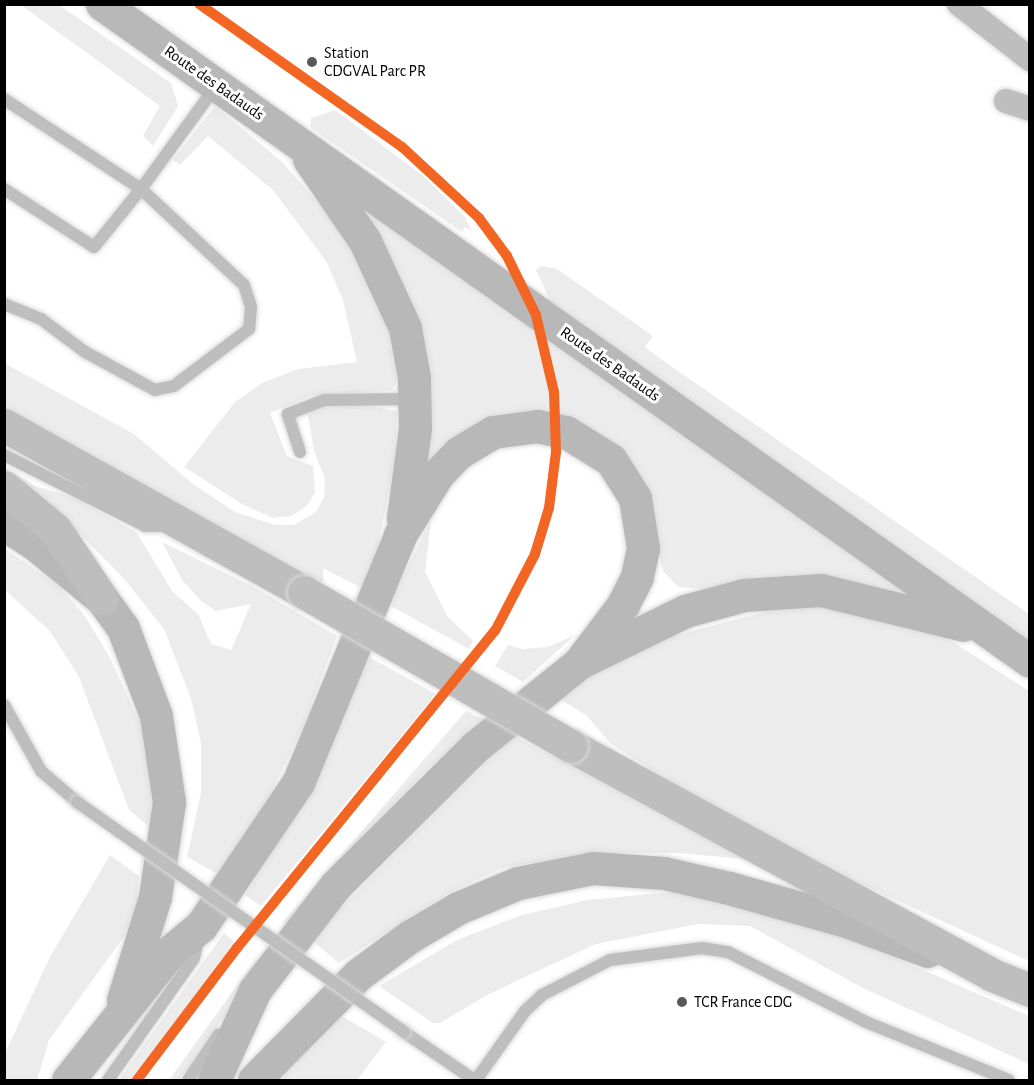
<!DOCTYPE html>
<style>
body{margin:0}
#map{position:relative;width:1034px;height:1085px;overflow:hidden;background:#fff;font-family:"Alegreya Sans",sans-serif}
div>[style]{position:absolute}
.green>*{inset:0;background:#ececec}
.roads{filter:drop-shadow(0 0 2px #dbdbdb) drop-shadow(0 0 2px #dbdbdb)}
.lane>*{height:12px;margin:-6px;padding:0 6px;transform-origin:6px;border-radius:6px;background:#bebebe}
.street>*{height:24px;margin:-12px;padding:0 12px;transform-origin:12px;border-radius:12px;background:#bebebe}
.secondary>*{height:33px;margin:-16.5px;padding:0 16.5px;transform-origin:16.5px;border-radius:16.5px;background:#b8b8b8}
.primary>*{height:33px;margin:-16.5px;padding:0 16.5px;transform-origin:16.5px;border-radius:16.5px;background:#bebebe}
.bridges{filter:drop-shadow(0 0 2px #dbdbdb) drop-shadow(0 0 2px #dbdbdb)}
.lane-bridge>*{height:12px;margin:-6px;padding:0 6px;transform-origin:6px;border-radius:6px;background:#bebebe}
.primary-bridge>*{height:33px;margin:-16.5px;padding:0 16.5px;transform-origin:16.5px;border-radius:16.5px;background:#bebebe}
.metro-1>*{height:10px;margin:-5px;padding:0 5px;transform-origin:5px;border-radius:5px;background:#f26522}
.dots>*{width:16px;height:16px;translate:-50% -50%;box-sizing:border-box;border:3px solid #fff;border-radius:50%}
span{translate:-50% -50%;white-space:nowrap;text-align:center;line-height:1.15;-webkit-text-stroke:6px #fff;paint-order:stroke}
.poi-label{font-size:16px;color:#000}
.left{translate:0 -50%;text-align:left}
.street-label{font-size:16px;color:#000}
.frame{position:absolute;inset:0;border:6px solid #000;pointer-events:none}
</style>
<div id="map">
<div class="green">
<i style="clip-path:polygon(21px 5px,59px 5px,171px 83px,178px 106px,153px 146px,143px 136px,160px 106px)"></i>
<i style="clip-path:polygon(215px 106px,282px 162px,345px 233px,387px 322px,397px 382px,392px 390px,311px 396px,270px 413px,287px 456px,313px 466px,315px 493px,307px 506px,291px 516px,273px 518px,242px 504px,184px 467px,235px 402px,262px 383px,298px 369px,357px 362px,343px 300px,326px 261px,273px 190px,208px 136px,180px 165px,173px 160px)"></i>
<i style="clip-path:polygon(335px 110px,422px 175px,465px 217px,472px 231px,465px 227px,462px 232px,310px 127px,311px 118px)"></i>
<i style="clip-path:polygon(349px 193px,928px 605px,678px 587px,663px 571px,641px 484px,533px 412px,422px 473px,423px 364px)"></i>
<i style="clip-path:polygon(541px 266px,557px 269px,653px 336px,645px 347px,662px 360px,1029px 614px,1029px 642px,551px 303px,536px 270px)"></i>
<i style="clip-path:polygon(4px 363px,134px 434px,193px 484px,235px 512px,275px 525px,294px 525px,316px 512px,324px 497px,325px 479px,314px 451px,307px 411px,325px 406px,362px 405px,397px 411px,395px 458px,369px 592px,323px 568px,324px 587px,5px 410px)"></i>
<i style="clip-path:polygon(5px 467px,35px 486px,76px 498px,137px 533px,172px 591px,198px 614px,211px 644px,231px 650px,251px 604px,216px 611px,201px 601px,182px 580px,162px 542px,254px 587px,337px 636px,303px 727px,249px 838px,225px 878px,187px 857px,201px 793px,201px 743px,191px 698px,164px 629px,126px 581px,81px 535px,34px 496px,5px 479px)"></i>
<i style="clip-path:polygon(431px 520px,425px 572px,447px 616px,473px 641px,469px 649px,389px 605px)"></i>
<i style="clip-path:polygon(5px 549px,59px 586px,85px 616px,110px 658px,140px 723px,151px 783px,152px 829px,129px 810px,79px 677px,50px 631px,5px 590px)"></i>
<i style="clip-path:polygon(835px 604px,906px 618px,950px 640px,1029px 691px,1029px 961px,859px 883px,677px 786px,610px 743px,587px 716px,555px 696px,639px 645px,783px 607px)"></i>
<i style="clip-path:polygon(575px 635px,523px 682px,495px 666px,508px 645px,523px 649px,548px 647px)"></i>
<i style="clip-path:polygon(369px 657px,436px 694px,261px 906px,245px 895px,290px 824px)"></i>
<i style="clip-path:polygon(466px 711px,485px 720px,426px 771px,290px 924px,282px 923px)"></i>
<i style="clip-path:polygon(513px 735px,745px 859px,676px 853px,587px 853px,500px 869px,445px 895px,339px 963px,310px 939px)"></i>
<i style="clip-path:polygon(110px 855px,139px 876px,137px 900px,126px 934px,49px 1040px,37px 1080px,5px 1080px,5px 1053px,50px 957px)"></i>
<i style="clip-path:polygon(680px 891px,847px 937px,1029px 1016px,1029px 1064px,861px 987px,750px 926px,698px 924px,596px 944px,489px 994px,440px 1023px,433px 1023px,379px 986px,457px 940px,522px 915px,587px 900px)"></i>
<i style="clip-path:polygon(224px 933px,234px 942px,132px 1080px,119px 1080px)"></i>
<i style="clip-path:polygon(256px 959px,263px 963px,179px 1080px,169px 1080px)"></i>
<i style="clip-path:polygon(342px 1016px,386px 1042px,357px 1080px,273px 1080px)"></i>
</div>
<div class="roads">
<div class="lane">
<i style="left:4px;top:99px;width:164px;rotate:33.3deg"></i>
<i style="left:141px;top:189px;width:127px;rotate:-53.9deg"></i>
<i style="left:4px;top:189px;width:107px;rotate:32.8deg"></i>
<i style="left:94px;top:247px;width:75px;rotate:-51deg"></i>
<i style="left:141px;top:189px;width:141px;rotate:43deg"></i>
<i style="left:244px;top:285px;width:23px;rotate:72deg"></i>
<i style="left:251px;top:307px;width:22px;rotate:95deg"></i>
<i style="left:249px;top:329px;width:94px;rotate:142.8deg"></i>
<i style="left:174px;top:386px;width:19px;rotate:168deg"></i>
<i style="left:155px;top:390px;width:80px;rotate:-151.5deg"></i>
<i style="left:85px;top:352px;width:55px;rotate:-143.1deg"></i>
<i style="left:41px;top:319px;width:40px;rotate:-158deg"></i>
<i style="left:300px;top:452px;width:40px;rotate:-108deg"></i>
<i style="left:288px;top:414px;width:40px;rotate:-21deg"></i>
<i style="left:325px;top:400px;width:88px;rotate:-0.7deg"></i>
<i style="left:4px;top:455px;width:158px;rotate:26.7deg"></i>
<i style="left:145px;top:526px;width:22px"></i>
<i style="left:4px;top:705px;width:76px;rotate:60.7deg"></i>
<i style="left:41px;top:771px;width:48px;rotate:40.7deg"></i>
<i style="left:404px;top:1032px;width:85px;rotate:34.4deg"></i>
<i style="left:108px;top:1080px;width:149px;rotate:-54.8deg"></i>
<i style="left:194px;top:958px;width:23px;rotate:-77deg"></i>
<i style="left:188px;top:1080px;width:55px;rotate:-56deg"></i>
<i style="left:476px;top:1080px;width:85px;rotate:-54.6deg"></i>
<i style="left:525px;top:1011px;width:23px;rotate:-43deg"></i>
<i style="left:542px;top:995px;width:76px;rotate:-27.2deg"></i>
<i style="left:610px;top:960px;width:93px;rotate:-7.4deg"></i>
<i style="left:702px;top:948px;width:26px;rotate:9deg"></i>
<i style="left:728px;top:952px;width:155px;rotate:26.9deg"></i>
<i style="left:866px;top:1022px;width:154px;rotate:22.1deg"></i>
</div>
<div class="street">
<i style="left:959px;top:4px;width:90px;rotate:37.8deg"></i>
<i style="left:1006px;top:101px;width:25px;rotate:18deg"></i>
</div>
<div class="secondary">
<i style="left:102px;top:4px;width:1137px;rotate:35.3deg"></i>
<i style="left:309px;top:159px;width:99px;rotate:55.7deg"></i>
<i style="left:365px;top:241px;width:96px;rotate:65.3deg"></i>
<i style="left:405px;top:328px;width:51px;rotate:79.8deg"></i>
<i style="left:414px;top:378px;width:50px;rotate:88.9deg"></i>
<i style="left:415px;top:428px;width:91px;rotate:97.6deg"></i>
<i style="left:4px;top:524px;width:38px;rotate:33deg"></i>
<i style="left:36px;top:545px;width:85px;rotate:39.3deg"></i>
<i style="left:102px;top:599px;width:36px;rotate:54deg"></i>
<i style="left:123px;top:628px;width:94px;rotate:69.4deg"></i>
<i style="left:156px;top:716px;width:87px;rotate:81.4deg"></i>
<i style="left:169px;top:802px;width:96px;rotate:98.4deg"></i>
<i style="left:155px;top:897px;width:108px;rotate:107.3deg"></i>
<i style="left:68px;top:1080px;width:165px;rotate:-51.4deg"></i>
<i style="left:171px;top:951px;width:39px;rotate:-40deg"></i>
<i style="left:201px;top:926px;width:173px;rotate:-55.9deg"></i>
<i style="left:298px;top:783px;width:268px;rotate:-67.6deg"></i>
<i style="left:400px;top:535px;width:72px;rotate:-58.1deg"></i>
<i style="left:438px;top:474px;width:29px;rotate:-46deg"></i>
<i style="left:458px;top:453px;width:41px;rotate:-31deg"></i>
<i style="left:493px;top:432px;width:44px;rotate:-7.8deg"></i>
<i style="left:537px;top:426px;width:30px;rotate:12deg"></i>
<i style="left:566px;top:432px;width:53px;rotate:31.9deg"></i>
<i style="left:611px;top:460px;width:45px;rotate:57.7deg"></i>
<i style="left:635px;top:498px;width:51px;rotate:80.9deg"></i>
<i style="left:643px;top:548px;width:30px;rotate:102deg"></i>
<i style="left:637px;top:577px;width:31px;rotate:117deg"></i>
<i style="left:623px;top:605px;width:73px;rotate:127.2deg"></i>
<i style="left:214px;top:1080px;width:99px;rotate:-65.5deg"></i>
<i style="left:255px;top:990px;width:131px;rotate:-52.4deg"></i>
<i style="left:335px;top:886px;width:197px;rotate:-44.8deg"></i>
<i style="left:475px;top:747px;width:134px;rotate:-38.9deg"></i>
<i style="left:579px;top:663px;width:118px;rotate:-26.1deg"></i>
<i style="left:685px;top:611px;width:61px;rotate:-15.2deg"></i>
<i style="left:744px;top:595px;width:77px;rotate:-3.7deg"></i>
<i style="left:821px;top:590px;width:146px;rotate:13.8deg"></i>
<i style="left:254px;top:1080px;width:149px;rotate:-45.3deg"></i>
<i style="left:359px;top:974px;width:62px;rotate:-36.5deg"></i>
<i style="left:409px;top:937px;width:57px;rotate:-30.6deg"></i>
<i style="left:458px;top:908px;width:65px;rotate:-22.6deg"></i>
<i style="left:518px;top:883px;width:76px;rotate:-11.3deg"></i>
<i style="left:593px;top:868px;width:71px;rotate:4deg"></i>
<i style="left:664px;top:873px;width:67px;rotate:13deg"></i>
<i style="left:729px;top:888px;width:122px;rotate:15.8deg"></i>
<i style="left:846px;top:921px;width:87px;rotate:20.1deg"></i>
</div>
<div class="primary">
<i style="left:4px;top:425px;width:343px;rotate:29.1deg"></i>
<i style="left:4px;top:487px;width:66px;rotate:39.5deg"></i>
<i style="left:55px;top:529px;width:84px;rotate:56.1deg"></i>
<i style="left:571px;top:746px;width:479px;rotate:28.5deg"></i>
<i style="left:992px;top:975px;width:41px;rotate:21.5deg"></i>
</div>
</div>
<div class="bridges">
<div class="lane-bridge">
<i style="left:77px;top:802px;width:400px;rotate:35.1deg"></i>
</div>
<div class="primary-bridge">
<i style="left:304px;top:592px;width:308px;rotate:30deg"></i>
</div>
</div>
<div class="metro-1">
<i style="left:137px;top:1080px;width:166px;rotate:-52.9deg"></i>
<i style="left:237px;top:948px;width:409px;rotate:-50.9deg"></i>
<i style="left:495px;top:631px;width:87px;rotate:-62.5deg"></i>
<i style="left:535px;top:554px;width:48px;rotate:-73.1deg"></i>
<i style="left:549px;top:508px;width:56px;rotate:-82.9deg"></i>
<i style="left:556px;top:452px;width:60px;rotate:-91.9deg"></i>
<i style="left:554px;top:392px;width:79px;rotate:-103.2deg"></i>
<i style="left:536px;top:315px;width:66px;rotate:-116.2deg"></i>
<i style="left:507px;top:256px;width:47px;rotate:-126.4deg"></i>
<i style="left:479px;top:218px;width:105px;rotate:-137.3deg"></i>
<i style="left:402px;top:147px;width:248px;rotate:-144.8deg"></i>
</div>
<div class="dots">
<i style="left:312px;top:62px;background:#595959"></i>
<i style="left:682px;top:1002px;background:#595959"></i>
</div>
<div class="poi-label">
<span class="left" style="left:324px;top:62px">Station<br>CDGVAL Parc PR</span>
<span class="left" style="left:694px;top:1002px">TCR France CDG</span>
</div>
<div class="street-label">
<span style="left:214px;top:83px;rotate:35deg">Route des Badauds</span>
<span style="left:610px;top:364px;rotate:35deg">Route des Badauds</span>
</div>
<div class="frame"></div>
</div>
